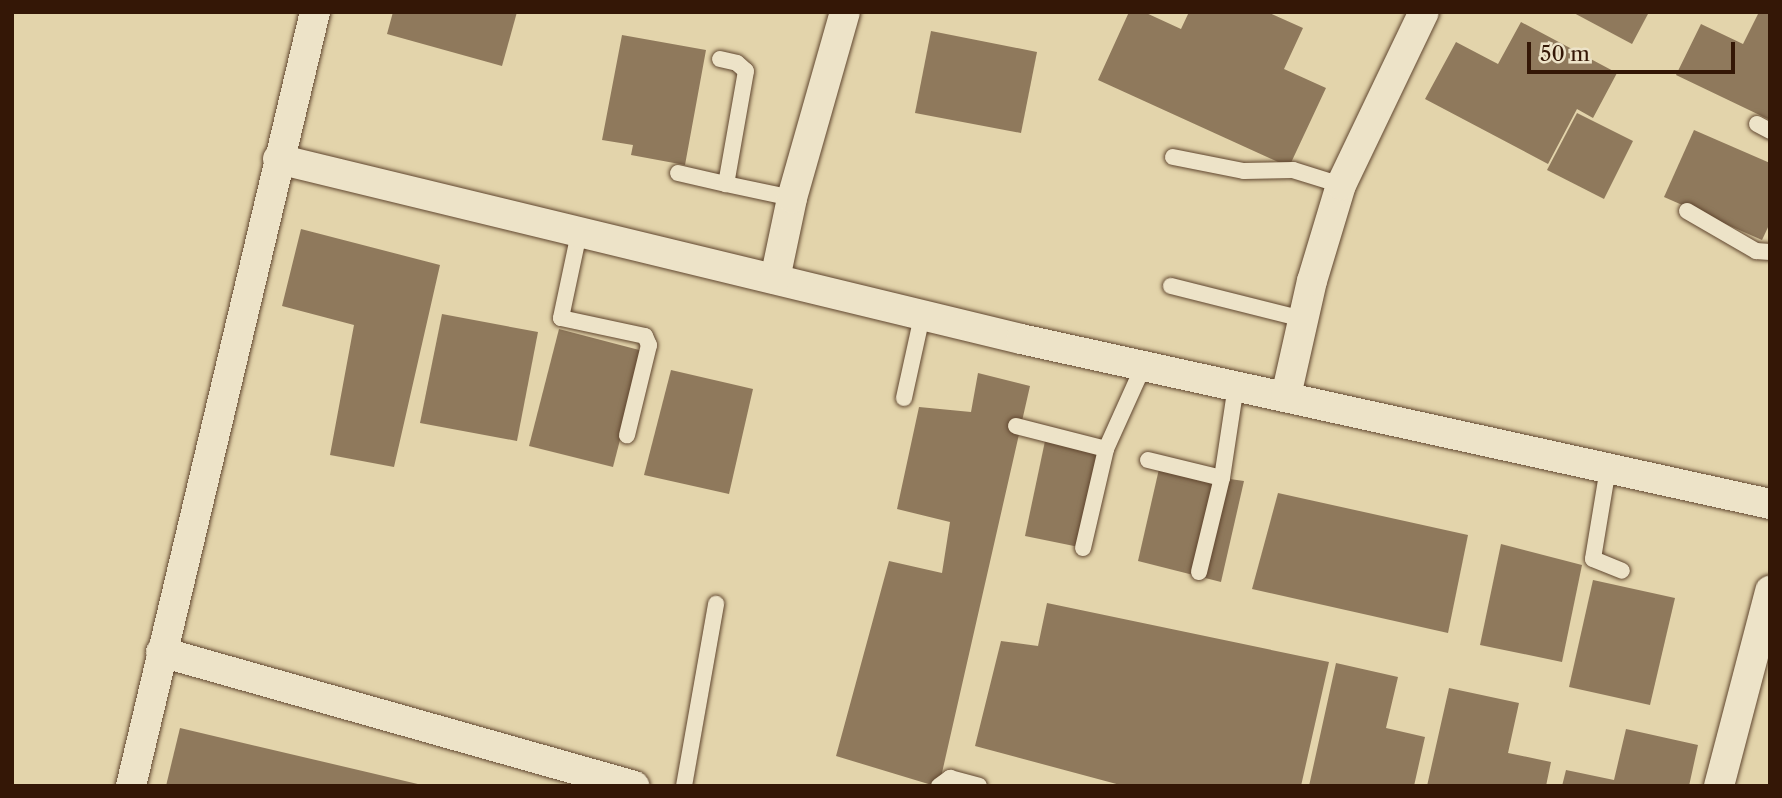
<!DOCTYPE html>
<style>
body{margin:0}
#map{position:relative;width:1782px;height:798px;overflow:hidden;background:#e3d4ab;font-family:"Libre Caslon Text",serif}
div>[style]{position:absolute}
.building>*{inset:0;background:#8f795c}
.roads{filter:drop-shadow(0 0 2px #60462f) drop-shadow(0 0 2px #60462f)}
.service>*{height:16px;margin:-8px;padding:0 8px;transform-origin:8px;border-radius:8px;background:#ede3c8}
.minor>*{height:30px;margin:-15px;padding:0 15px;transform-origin:15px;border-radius:15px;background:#ede3c8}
span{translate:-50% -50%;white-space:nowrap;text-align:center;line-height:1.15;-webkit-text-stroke:7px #ede3c8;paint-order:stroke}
.frame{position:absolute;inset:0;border:14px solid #341706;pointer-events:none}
.scale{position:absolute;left:1527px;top:42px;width:208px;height:32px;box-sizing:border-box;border:4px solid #341706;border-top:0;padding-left:9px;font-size:21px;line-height:24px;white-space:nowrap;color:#341706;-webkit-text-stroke:5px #ede3c8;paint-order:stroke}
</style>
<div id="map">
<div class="building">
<i style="clip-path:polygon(393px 12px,517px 12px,502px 66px,387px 34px)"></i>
<i style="clip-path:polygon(1129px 12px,1144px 12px,1181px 29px,1189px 12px,1267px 12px,1303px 28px,1284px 69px,1326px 88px,1289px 167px,1098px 80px)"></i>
<i style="clip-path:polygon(1572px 12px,1649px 12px,1632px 44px)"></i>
<i style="clip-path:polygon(1759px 12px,1770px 12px,1770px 120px,1676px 75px,1701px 24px,1743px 44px)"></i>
<i style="clip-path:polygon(1521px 22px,1617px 73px,1593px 118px,1577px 109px,1548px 164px,1425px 99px,1456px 42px,1498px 64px)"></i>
<i style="clip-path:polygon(931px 31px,1037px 52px,1021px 133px,915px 113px)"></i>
<i style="clip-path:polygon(622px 35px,706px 50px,685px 165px,631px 155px,633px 145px,602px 140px)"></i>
<i style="clip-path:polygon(1577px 113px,1633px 141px,1604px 199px,1547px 170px)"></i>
<i style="clip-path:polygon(1694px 130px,1770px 163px,1770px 223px,1762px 240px,1664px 197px)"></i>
<i style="clip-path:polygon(301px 229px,440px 265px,394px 467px,330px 455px,354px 325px,282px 306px)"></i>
<i style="clip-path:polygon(442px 314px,538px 332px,517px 441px,420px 423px)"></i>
<i style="clip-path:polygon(559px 329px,643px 351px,613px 467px,529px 446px)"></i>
<i style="clip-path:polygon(671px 370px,753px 389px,729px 494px,644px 475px)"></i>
<i style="clip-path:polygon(978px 373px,1030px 386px,939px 786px,935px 786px,836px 756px,889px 561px,942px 573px,950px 522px,897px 509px,919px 407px,971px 412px)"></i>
<i style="clip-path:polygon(1045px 441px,1100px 452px,1079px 547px,1025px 536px)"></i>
<i style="clip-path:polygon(1159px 469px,1244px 481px,1221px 582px,1138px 561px)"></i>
<i style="clip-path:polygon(1278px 493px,1468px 535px,1448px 633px,1252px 589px)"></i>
<i style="clip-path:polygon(1501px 544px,1582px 565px,1562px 662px,1480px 645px)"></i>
<i style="clip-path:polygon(1593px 580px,1675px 598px,1650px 705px,1569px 687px)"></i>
<i style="clip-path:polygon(1047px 603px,1329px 662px,1301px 786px,1124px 786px,975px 746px,1001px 641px,1038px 646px)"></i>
<i style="clip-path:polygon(1336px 663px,1398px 677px,1386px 728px,1425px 737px,1414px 786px,1309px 786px)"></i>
<i style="clip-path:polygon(1449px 688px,1519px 703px,1508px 753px,1551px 762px,1546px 786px,1427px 786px)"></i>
<i style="clip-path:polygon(180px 728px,422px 785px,422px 786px,166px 786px)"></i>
<i style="clip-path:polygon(1626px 729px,1698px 745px,1689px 786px,1562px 786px,1566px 770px,1614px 780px)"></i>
</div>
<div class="roads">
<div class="service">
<i style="left:720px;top:59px;width:17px;rotate:13deg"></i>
<i style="left:737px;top:63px;width:12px;rotate:42deg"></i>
<i style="left:746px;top:71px;width:115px;rotate:100deg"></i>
<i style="left:726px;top:184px;width:67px;rotate:12deg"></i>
<i style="left:1757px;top:124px;width:15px;rotate:28deg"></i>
<i style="left:1173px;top:157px;width:72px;rotate:11.2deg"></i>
<i style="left:1244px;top:171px;width:49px;rotate:-1.2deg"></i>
<i style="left:1293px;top:170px;width:50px;rotate:17.4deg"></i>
<i style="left:678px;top:173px;width:49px;rotate:12.9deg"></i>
<i style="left:1687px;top:211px;width:80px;rotate:30.1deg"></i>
<i style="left:1756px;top:251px;width:14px;rotate:4deg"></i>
<i style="left:579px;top:233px;width:87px;rotate:102deg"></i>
<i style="left:561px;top:318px;width:86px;rotate:12.1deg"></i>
<i style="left:645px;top:336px;width:10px;rotate:66deg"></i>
<i style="left:649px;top:345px;width:93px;rotate:103.7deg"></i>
<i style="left:1171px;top:286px;width:135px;rotate:14.1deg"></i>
<i style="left:904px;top:398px;width:84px;rotate:-77.6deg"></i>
<i style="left:1016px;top:426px;width:93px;rotate:14.3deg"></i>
<i style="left:1106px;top:449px;width:92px;rotate:-65.7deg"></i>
<i style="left:1148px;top:460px;width:76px;rotate:13.7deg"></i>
<i style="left:1222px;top:478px;width:94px;rotate:-81.4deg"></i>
<i style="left:1608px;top:468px;width:92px;rotate:99.4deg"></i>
<i style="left:1593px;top:559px;width:31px;rotate:22deg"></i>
<i style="left:1083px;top:548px;width:102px;rotate:-76.9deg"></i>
<i style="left:1199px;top:572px;width:97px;rotate:-76.3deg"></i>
<i style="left:684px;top:786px;width:185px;rotate:-80deg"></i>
<i style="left:939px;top:786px;width:14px;rotate:-36deg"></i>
<i style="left:950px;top:778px;width:30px;rotate:15deg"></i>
</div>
<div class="minor">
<i style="left:278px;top:159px;width:764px;rotate:13.62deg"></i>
<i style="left:1021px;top:339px;width:767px;rotate:12.42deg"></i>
<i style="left:775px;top:279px;width:83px;rotate:-78.1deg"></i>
<i style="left:792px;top:198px;width:193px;rotate:-74.1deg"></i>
<i style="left:1286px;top:396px;width:118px;rotate:-77.3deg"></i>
<i style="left:1312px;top:281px;width:100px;rotate:-73.2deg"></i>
<i style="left:1341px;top:185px;width:192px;rotate:-64.4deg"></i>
<i style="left:161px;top:652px;width:492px;rotate:15.8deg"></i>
<i style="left:131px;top:786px;width:796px;rotate:-76.63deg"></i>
<i style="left:1719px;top:786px;width:202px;rotate:-75.3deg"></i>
</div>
</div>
<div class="frame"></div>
<div class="scale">50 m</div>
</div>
